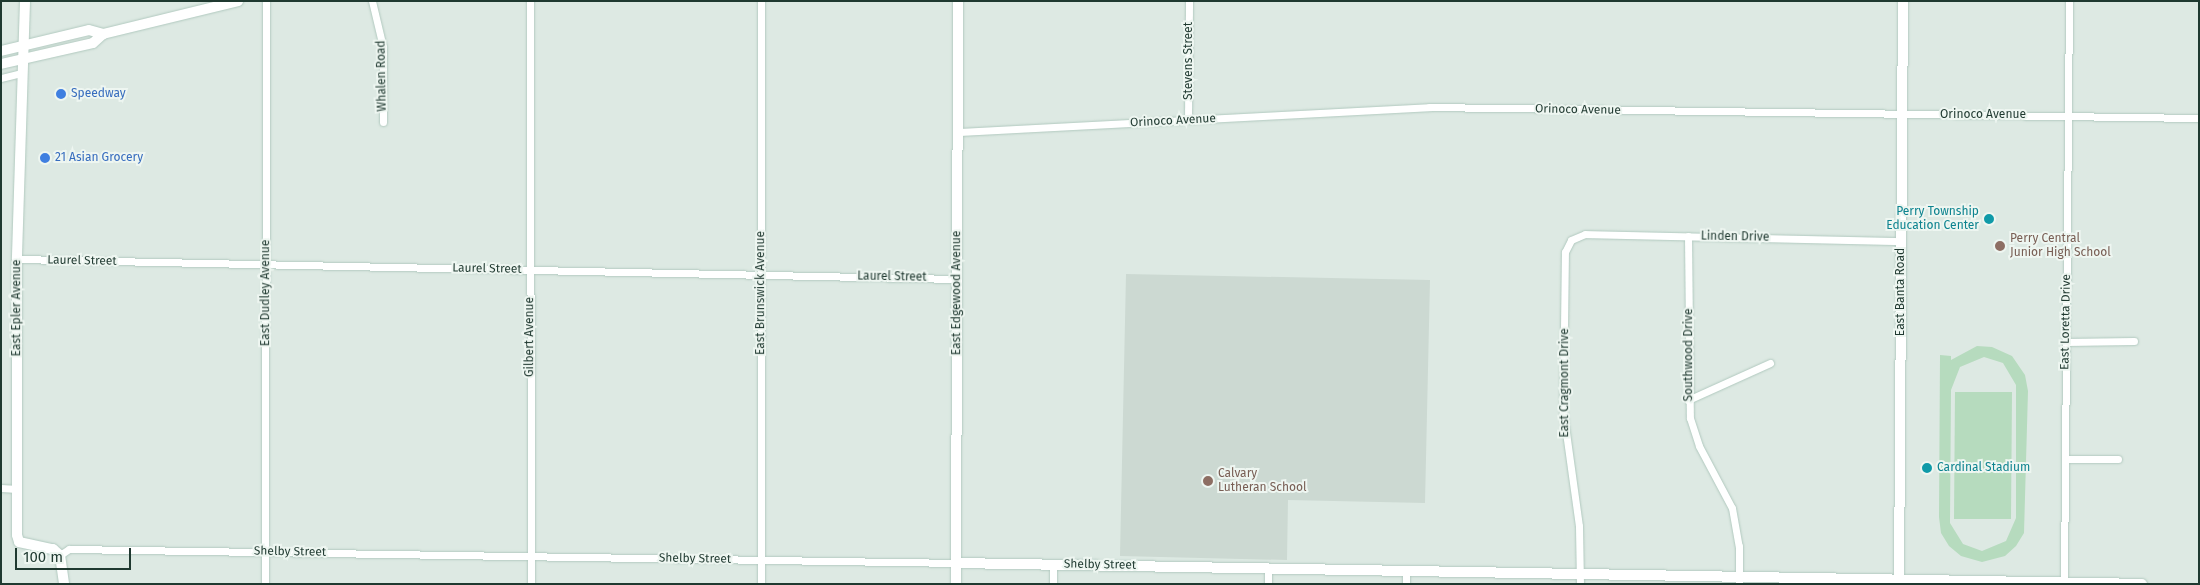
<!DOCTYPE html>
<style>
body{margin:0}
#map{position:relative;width:2200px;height:585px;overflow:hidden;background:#dde9e3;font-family:"Fira Sans",sans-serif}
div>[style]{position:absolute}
.built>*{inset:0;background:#ccd9d2}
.green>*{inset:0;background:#b6dbbe}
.roads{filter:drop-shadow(0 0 1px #b1c9bf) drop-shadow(0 0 1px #b1c9bf)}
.street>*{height:7px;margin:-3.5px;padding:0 3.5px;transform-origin:3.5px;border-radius:3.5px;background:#fff}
.secondary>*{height:10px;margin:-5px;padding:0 5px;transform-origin:5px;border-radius:5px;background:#fff}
.dots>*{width:14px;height:14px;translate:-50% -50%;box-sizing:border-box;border:2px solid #eef6f1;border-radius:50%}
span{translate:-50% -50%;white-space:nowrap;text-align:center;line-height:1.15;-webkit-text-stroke:4px #eef6f1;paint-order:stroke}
.street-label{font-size:12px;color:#1f3930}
.shop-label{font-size:12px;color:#366cbe}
.left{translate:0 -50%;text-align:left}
.culture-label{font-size:12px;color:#0d838f}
.right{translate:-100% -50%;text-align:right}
.education-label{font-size:12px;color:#785e54}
.frame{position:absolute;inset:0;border:2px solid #1f3930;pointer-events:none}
.scale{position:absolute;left:15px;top:548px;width:116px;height:22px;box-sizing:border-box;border:2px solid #1f3930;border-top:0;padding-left:6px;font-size:15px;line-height:18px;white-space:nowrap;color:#1f3930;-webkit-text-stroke:4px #eef6f1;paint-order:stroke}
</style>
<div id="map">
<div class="built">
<i style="clip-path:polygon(1126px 274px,1430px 280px,1425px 503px,1288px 500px,1287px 560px,1120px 556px)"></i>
</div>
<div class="green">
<i style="clip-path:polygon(evenodd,1977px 346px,1992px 347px,2012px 356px,2025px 375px,2028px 391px,2024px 533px,2016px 546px,2005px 556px,1982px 562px,1961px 556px,1949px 546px,1941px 533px,1939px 517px,1940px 355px,1951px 356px,1951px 360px,1977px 346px,1984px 357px,2003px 363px,2016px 385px,2016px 518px,2006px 541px,1982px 551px,1963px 544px,1950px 523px,1951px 390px,1960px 367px,1984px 357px)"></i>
<i style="clip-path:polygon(1955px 392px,2012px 392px,2011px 519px,1954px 519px)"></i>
</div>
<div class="roads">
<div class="street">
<i style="left:372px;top:1px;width:47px;rotate:76.6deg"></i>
<i style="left:383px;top:47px;width:75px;rotate:90deg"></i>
<i style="left:530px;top:1px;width:583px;rotate:89.9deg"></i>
<i style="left:1px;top:78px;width:21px;rotate:-14deg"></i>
<i style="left:1188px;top:120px;width:119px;rotate:-89.5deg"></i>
<i style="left:958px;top:132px;width:472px;rotate:-3deg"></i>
<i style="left:1429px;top:107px;width:770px;rotate:0.82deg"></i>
<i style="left:1688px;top:236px;width:182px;rotate:89.4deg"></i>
<i style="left:1690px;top:418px;width:29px;rotate:72deg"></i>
<i style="left:1699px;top:446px;width:70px;rotate:62deg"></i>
<i style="left:1732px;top:508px;width:39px;rotate:80deg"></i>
<i style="left:1739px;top:546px;width:38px;rotate:90deg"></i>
<i style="left:17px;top:259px;width:940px;rotate:1.22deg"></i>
<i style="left:2066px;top:342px;width:68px;rotate:-0.8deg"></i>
<i style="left:1688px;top:400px;width:90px;rotate:-24.3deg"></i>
<i style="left:2065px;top:459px;width:53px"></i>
<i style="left:1px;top:488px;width:16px;rotate:4deg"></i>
<i style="left:60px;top:555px;width:11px;rotate:-34deg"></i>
<i style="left:69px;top:549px;width:887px;rotate:0.9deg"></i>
<i style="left:2064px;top:582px;width:581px;rotate:-89.51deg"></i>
<i style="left:265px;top:584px;width:583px;rotate:-89.9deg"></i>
<i style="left:761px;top:584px;width:583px;rotate:-90deg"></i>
<i style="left:1053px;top:584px;width:20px;rotate:-90deg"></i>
<i style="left:1268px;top:584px;width:16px;rotate:-90deg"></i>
<i style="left:1406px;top:584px;width:14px;rotate:-90deg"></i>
<i style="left:1580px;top:584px;width:58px;rotate:-91deg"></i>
<i style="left:1579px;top:526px;width:116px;rotate:-97.9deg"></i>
<i style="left:1563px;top:411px;width:159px;rotate:-89.3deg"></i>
<i style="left:1565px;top:252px;width:13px;rotate:-63deg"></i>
<i style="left:1571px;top:240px;width:15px;rotate:-23deg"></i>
<i style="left:1585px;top:234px;width:316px;rotate:1.3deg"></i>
</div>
<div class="secondary">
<i style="left:25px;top:1px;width:258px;rotate:91.8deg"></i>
<i style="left:17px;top:259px;width:276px;rotate:90deg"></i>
<i style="left:17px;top:535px;width:7px;rotate:74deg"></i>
<i style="left:19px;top:542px;width:35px;rotate:12deg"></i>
<i style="left:53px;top:549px;width:9px;rotate:41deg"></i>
<i style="left:60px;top:555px;width:29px;rotate:82deg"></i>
<i style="left:1px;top:51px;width:90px;rotate:-13.4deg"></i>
<i style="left:89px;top:30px;width:15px;rotate:16deg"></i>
<i style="left:1px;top:64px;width:94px;rotate:-12.9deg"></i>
<i style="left:93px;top:43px;width:13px;rotate:-42deg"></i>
<i style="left:103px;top:34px;width:139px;rotate:-13.7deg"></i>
<i style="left:956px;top:563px;width:1186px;rotate:1.01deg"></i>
<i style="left:1899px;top:583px;width:582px;rotate:-89.61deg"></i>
<i style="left:956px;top:584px;width:583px;rotate:-89.8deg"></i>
</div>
</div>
<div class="dots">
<i style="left:61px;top:94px;background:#3f7fe0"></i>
<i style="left:45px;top:158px;background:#3f7fe0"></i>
<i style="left:1989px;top:219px;background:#0f9aa8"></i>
<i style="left:2000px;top:246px;background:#8d6e63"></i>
<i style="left:1927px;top:468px;background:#0f9aa8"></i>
<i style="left:1208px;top:481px;background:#8d6e63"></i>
</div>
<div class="street-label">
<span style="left:1189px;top:61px;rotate:-90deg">Stevens Street</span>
<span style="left:382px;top:76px;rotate:-91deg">Whalen Road</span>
<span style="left:1578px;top:110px;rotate:1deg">Orinoco Avenue</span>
<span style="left:1983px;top:115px">Orinoco Avenue</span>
<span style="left:1173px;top:121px;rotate:-3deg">Orinoco Avenue</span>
<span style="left:1735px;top:237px;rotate:1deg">Linden Drive</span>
<span style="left:82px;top:261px;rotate:1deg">Laurel Street</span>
<span style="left:487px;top:269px;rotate:1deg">Laurel Street</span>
<span style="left:892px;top:277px;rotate:1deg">Laurel Street</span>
<span style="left:1901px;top:292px;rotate:-90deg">East Banta Road</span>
<span style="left:266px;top:293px;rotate:-90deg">East Dudley Avenue</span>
<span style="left:761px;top:293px;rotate:-90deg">East Brunswick Avenue</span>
<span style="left:957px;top:293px;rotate:-90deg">East Edgewood Avenue</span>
<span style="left:17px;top:308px;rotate:-90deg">East Epler Avenue</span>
<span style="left:2066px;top:322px;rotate:-89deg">East Loretta Drive</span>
<span style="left:530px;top:337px;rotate:-90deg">Gilbert Avenue</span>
<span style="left:1689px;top:355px;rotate:-90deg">Southwood Drive</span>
<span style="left:1565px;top:383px;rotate:-90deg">East Cragmont Drive</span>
<span style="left:290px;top:552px;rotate:1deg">Shelby Street</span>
<span style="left:695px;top:559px;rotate:1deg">Shelby Street</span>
<span style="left:1100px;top:565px;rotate:1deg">Shelby Street</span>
</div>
<div class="shop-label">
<span class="left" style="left:71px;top:94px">Speedway</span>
<span class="left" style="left:55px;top:158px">21 Asian Grocery</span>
</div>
<div class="culture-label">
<span class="right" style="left:1979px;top:219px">Perry Township<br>Education Center</span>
<span class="left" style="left:1937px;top:468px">Cardinal Stadium</span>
</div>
<div class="education-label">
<span class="left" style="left:2010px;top:246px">Perry Central<br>Junior High School</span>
<span class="left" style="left:1218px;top:481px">Calvary<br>Lutheran School</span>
</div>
<div class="frame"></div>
<div class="scale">100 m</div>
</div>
